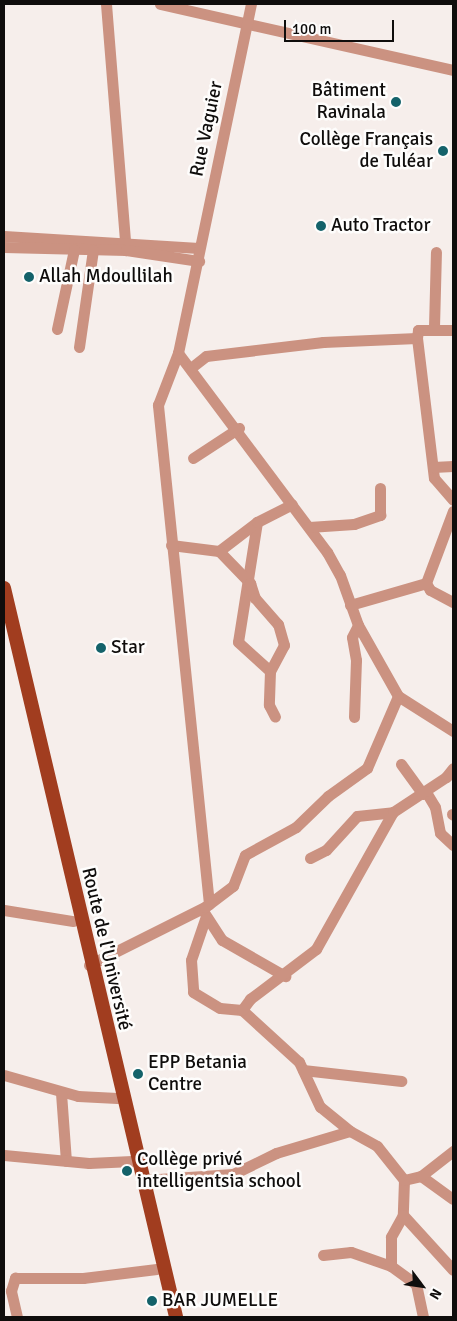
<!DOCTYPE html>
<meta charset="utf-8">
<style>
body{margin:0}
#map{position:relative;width:457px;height:1321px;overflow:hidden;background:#f6eeeb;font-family:Signika,sans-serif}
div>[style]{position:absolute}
.minor>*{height:11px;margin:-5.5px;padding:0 5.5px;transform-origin:5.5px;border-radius:5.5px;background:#cb9281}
.major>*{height:14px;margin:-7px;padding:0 7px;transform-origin:7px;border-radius:7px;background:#a13d1f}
.dots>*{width:14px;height:14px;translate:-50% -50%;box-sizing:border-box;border:2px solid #fefdfc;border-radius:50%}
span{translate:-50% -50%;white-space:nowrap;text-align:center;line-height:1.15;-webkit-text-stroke:5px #fefdfc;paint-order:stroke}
.poi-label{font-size:19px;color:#0f0d0c}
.right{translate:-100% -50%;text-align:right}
.left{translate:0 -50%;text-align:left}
.street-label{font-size:19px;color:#0f0d0c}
.frame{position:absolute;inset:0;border:5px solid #0f0d0c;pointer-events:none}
.north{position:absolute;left:397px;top:1261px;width:50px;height:50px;-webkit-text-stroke:4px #fefdfc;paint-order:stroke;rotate:121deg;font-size:14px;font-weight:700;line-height:20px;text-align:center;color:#0f0d0c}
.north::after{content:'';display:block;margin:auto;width:18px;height:22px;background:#0f0d0c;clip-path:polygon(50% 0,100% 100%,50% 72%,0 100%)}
.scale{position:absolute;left:284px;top:20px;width:110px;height:22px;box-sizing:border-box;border:2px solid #0f0d0c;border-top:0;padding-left:6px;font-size:15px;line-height:18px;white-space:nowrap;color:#0f0d0c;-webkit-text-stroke:4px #fefdfc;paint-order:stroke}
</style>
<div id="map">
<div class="minor">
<i style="left:106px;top:4px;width:247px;rotate:85.4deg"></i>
<i style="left:160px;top:4px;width:300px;rotate:12.7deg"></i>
<i style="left:4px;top:236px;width:195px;rotate:3.5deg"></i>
<i style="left:4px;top:247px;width:122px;rotate:1.4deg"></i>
<i style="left:126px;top:250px;width:74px;rotate:8.6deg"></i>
<i style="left:434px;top:327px;width:75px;rotate:-88.5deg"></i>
<i style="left:57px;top:329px;width:81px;rotate:-77.9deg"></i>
<i style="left:453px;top:330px;width:35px;rotate:180deg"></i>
<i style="left:418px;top:330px;width:8px;rotate:97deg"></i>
<i style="left:417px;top:338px;width:141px;rotate:83.1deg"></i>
<i style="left:434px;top:478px;width:29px;rotate:49deg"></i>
<i style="left:79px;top:347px;width:98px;rotate:-81.8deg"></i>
<i style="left:178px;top:353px;width:249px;rotate:53.2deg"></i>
<i style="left:327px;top:552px;width:26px;rotate:61deg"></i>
<i style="left:340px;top:575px;width:53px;rotate:70.2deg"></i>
<i style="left:358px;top:625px;width:81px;rotate:60.6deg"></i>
<i style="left:398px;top:696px;width:65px;rotate:32.5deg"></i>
<i style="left:192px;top:367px;width:18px;rotate:-38deg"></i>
<i style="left:206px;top:356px;width:118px;rotate:-6.8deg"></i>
<i style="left:323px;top:342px;width:94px;rotate:-2.4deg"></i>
<i style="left:193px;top:458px;width:55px;rotate:-33.1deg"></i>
<i style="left:433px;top:467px;width:20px;rotate:-3deg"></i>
<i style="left:453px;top:511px;width:77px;rotate:110.6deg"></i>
<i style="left:426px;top:583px;width:8px;rotate:60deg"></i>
<i style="left:430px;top:590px;width:26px;rotate:28deg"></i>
<i style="left:257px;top:522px;width:121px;rotate:99deg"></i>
<i style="left:238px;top:642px;width:43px;rotate:42.2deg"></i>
<i style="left:270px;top:671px;width:34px;rotate:92deg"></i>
<i style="left:269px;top:705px;width:13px;rotate:63deg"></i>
<i style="left:309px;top:527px;width:45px;rotate:-3.8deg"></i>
<i style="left:354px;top:524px;width:28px;rotate:-19deg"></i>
<i style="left:380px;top:515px;width:27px;rotate:-90deg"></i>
<i style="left:171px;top:545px;width:48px;rotate:7.1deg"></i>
<i style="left:219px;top:551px;width:48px;rotate:-37.3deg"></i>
<i style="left:257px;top:522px;width:39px;rotate:-27deg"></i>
<i style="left:219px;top:551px;width:45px;rotate:45.9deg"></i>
<i style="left:250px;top:583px;width:16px;rotate:72deg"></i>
<i style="left:255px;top:598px;width:35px;rotate:49deg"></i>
<i style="left:278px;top:624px;width:22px;rotate:74deg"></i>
<i style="left:284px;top:645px;width:30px;rotate:118deg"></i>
<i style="left:350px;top:605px;width:79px;rotate:-16.1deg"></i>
<i style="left:354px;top:717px;width:57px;rotate:-88deg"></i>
<i style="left:356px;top:660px;width:23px;rotate:-100deg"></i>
<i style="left:352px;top:637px;width:13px;rotate:-63deg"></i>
<i style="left:401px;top:764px;width:37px;rotate:54deg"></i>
<i style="left:426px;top:792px;width:17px;rotate:59deg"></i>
<i style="left:435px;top:807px;width:26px;rotate:79deg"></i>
<i style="left:440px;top:833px;width:18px;rotate:43deg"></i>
<i style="left:452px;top:814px;width:1px;rotate:45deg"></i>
<i style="left:310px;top:858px;width:18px;rotate:-27deg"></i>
<i style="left:326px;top:850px;width:46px;rotate:-47.6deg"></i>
<i style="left:357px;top:816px;width:36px;rotate:-6deg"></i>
<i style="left:209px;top:904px;width:502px;rotate:-95.84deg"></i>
<i style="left:158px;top:405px;width:56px;rotate:-69deg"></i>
<i style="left:178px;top:353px;width:357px;rotate:-78.2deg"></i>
<i style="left:4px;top:910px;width:70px;rotate:9.1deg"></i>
<i style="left:205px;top:914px;width:31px;rotate:57deg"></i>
<i style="left:222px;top:940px;width:73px;rotate:29.7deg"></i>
<i style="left:205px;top:919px;width:43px;rotate:108.9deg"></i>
<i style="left:191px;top:960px;width:32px;rotate:86deg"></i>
<i style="left:193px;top:992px;width:31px;rotate:31deg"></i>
<i style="left:220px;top:1008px;width:22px;rotate:5deg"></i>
<i style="left:89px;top:965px;width:130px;rotate:-26.6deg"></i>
<i style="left:205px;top:907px;width:35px;rotate:-37deg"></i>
<i style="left:233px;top:886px;width:33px;rotate:-69deg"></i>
<i style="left:245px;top:855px;width:58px;rotate:-28.8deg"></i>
<i style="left:296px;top:827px;width:45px;rotate:-44.1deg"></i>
<i style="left:328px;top:796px;width:48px;rotate:-35.7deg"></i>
<i style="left:367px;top:768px;width:78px;rotate:-66.7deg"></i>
<i style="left:303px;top:1070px;width:99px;rotate:6.4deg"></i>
<i style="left:4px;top:1075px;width:77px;rotate:15.8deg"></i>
<i style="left:78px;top:1096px;width:39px;rotate:3deg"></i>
<i style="left:61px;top:1093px;width:68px;rotate:85.8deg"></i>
<i style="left:350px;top:1131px;width:38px;rotate:-141deg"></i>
<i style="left:320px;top:1107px;width:50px;rotate:-115deg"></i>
<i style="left:299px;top:1062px;width:77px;rotate:-137.6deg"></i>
<i style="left:242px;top:1010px;width:14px;rotate:-54deg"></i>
<i style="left:250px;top:999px;width:83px;rotate:-37.1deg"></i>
<i style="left:316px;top:949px;width:157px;rotate:-60.7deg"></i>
<i style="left:393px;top:812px;width:64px;rotate:-33.4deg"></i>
<i style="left:446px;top:777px;width:11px;rotate:-52deg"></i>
<i style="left:4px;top:1155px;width:85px;rotate:5.4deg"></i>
<i style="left:89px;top:1163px;width:43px;rotate:-2.7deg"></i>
<i style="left:421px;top:1176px;width:39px;rotate:36deg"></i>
<i style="left:144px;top:1180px;width:89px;rotate:-3.9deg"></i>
<i style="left:233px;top:1174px;width:48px;rotate:-26deg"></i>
<i style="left:276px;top:1153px;width:77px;rotate:-16.6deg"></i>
<i style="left:350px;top:1131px;width:31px;rotate:29deg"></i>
<i style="left:377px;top:1146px;width:43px;rotate:51.5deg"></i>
<i style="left:404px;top:1180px;width:35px;rotate:92deg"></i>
<i style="left:403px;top:1215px;width:74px;rotate:47.7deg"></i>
<i style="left:404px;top:1180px;width:17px;rotate:-13deg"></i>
<i style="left:421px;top:1176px;width:41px;rotate:-38deg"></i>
<i style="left:403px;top:1215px;width:25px;rotate:119deg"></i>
<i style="left:391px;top:1237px;width:29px;rotate:90deg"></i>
<i style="left:391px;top:1266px;width:31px;rotate:36deg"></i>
<i style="left:416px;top:1284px;width:34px;rotate:78deg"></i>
<i style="left:323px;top:1255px;width:28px;rotate:-6deg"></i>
<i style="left:351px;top:1252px;width:42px;rotate:19.3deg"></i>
<i style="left:17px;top:1317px;width:27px;rotate:-103deg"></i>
<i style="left:11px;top:1291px;width:14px;rotate:-73deg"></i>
<i style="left:15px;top:1278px;width:68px"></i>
<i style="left:83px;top:1278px;width:74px;rotate:-7deg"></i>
</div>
<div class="major">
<i style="left:4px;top:588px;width:749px;rotate:76.72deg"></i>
</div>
<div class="dots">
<i style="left:396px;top:102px;background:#14626a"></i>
<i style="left:443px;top:151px;background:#14626a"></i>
<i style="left:321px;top:226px;background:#14626a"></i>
<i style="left:29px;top:277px;background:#14626a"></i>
<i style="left:101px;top:648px;background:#14626a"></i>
<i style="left:138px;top:1074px;background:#14626a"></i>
<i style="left:127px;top:1171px;background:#14626a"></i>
<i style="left:152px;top:1301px;background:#14626a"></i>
</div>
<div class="poi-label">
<span class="right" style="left:386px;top:102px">Bâtiment<br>Ravinala</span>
<span class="right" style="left:433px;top:151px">Collège Français<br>de Tuléar</span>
<span class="left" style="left:331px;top:226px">Auto Tractor</span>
<span class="left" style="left:39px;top:277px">Allah Mdoullilah</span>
<span class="left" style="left:111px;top:648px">Star</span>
<span class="left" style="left:148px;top:1074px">EPP Betania<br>Centre</span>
<span class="left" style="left:137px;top:1171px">Collège privé<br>intelligentsia school</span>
<span class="left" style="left:162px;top:1301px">BAR JUMELLE</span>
</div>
<div class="street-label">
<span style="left:207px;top:129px;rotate:-78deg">Rue Vaguier</span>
<span style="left:106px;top:949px;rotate:77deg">Route de l'Université</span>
</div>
<div class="frame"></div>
<div class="north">N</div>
<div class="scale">100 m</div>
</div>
